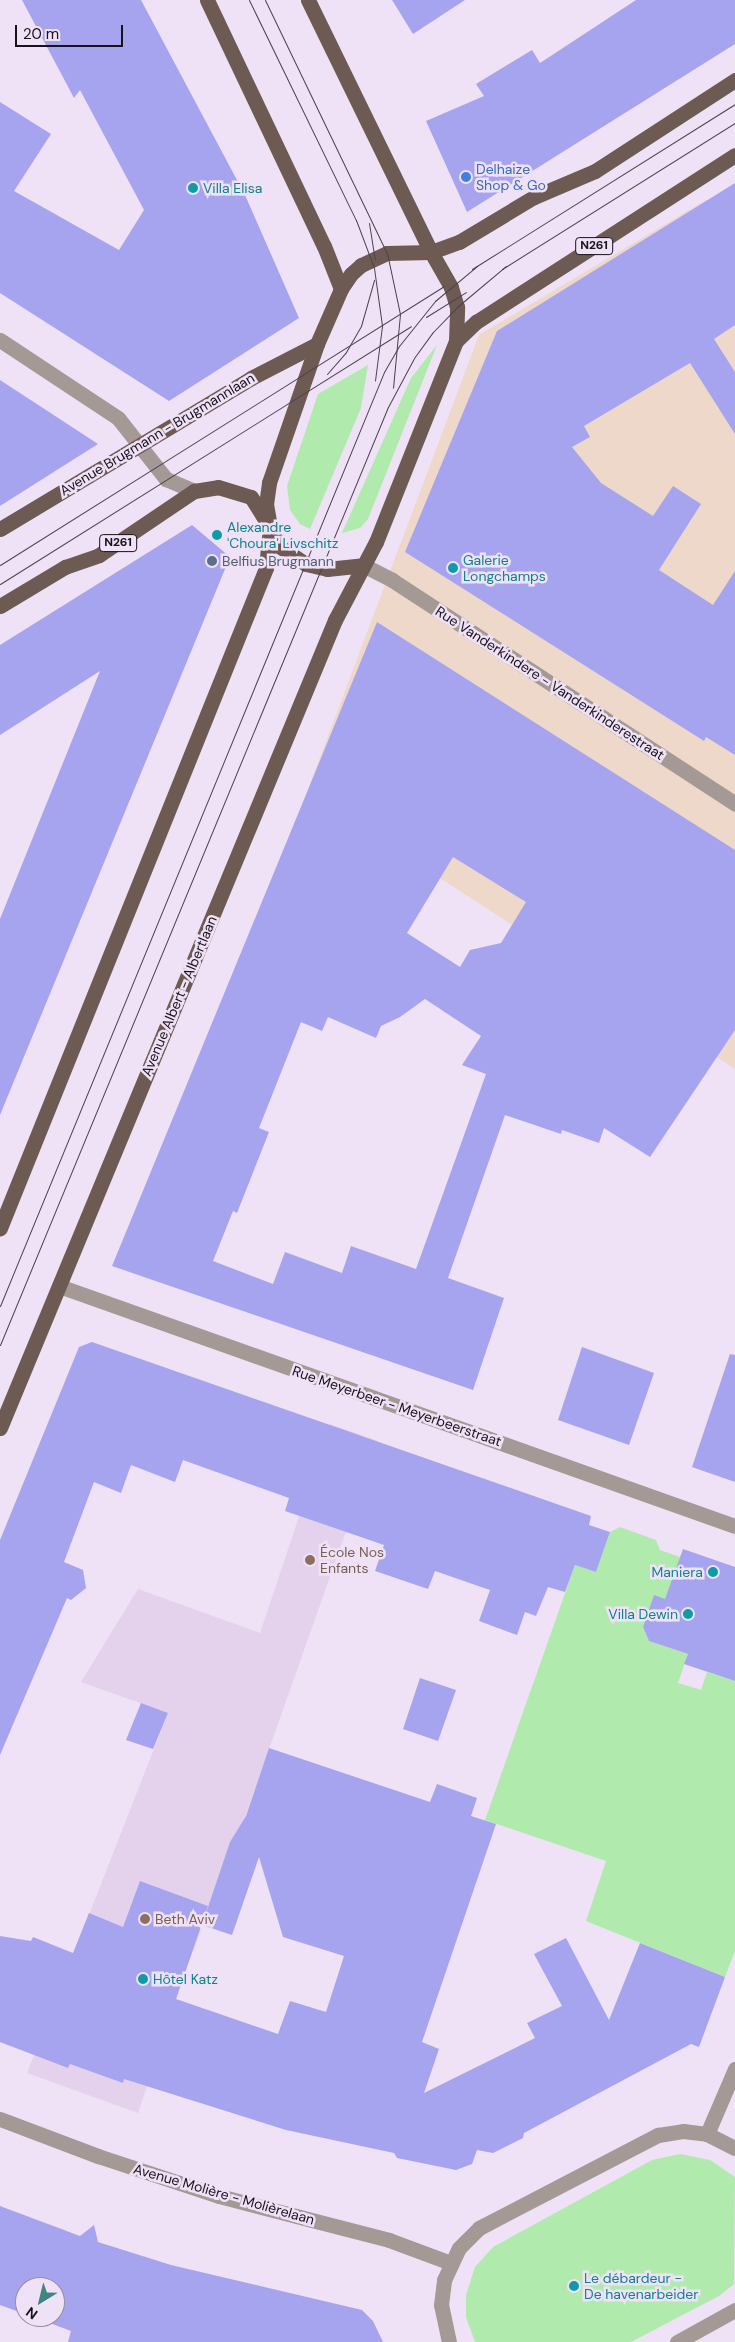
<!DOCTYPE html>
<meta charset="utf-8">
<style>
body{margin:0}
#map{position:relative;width:735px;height:2342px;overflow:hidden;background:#efe1f6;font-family:"DM Sans",sans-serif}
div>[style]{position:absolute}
.commercial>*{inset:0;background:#edd8ca}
.built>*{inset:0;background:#e4d2ed}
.green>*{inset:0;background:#b0ebad}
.building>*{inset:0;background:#a7a4ef}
.minor>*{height:15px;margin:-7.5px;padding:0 7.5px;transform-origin:7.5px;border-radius:7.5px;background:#a49995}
.major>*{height:15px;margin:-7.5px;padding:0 7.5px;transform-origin:7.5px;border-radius:7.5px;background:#6d5a53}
.tram>*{height:1px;margin:-0.5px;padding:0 0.5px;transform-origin:0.5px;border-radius:0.5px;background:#4a434d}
.dots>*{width:14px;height:14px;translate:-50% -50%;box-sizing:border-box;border:2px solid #efe1f6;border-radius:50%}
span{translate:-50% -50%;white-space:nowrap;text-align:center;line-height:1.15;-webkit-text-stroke:5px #efe1f6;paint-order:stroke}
.shield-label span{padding:1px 4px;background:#efe1f6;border:1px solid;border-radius:4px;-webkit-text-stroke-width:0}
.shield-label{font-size:12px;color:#18131a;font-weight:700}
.shop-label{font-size:14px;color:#366cbe}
.left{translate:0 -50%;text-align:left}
.culture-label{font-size:14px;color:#0d838f}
.right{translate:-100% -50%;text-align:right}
.street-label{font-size:14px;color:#18131a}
.service-label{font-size:14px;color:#4e5e75}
.education-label{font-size:14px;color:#785e54}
.north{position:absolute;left:15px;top:2277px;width:50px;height:50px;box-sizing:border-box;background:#efe1f6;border:1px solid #998f9e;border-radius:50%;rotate:216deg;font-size:14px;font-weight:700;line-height:20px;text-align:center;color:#18131a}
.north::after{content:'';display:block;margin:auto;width:18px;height:22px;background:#3e8681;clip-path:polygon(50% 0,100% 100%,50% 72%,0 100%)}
.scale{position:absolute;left:15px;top:25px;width:108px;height:22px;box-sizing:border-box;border:2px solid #18131a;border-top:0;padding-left:6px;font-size:15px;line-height:18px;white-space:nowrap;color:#18131a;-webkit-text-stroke:4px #efe1f6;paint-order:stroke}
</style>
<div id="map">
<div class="commercial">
<i style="clip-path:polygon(706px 200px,735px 246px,735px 1069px,307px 792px,479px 335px)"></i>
</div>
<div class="built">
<i style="clip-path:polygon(330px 1424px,378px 1441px,244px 1820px,188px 1964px,138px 2113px,27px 2073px,168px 1713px,81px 1682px,138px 1589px,260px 1633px)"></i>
</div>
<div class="green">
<i style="clip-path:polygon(437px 345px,368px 519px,360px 528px,342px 533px,411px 378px)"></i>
<i style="clip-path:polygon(368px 365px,361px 408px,310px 529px,300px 524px,290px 510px,287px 486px,318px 394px)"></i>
<i style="clip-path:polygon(620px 1527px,656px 1540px,660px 1550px,680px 1557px,670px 1601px,654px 1596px,643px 1627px,649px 1641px,688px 1654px,678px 1683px,701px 1690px,707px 1672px,735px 1681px,735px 1951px,725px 1977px,586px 1921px,606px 1861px,485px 1820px,575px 1565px,596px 1572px,610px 1532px)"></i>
<i style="clip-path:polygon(680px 2154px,710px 2160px,735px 2177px,734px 2284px,719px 2296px,631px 2342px,475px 2342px,466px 2317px,466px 2295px,475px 2267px,493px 2247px,652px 2160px)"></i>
</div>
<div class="building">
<i style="clip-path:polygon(22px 0,141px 0,245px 195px,299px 318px,169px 401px,0 293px,0 102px,51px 134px,14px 191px,119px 250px,144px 210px,80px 90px,74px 98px)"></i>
<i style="clip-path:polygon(392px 0,465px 0,413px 34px)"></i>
<i style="clip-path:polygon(636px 0,735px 0,735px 44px,467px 212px,426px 121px,484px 96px,476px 84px,532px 50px,540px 63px)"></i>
<i style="clip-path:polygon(735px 183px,735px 325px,714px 339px,735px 372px,735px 434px,690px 363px,584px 426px,590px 437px,572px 447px,601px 483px,653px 516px,673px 486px,701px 504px,659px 570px,713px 605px,735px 571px,735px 755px,706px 737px,704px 741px,405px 552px,497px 331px)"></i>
<i style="clip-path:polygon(0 380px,98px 444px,0 506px)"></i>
<i style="clip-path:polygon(192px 525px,230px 557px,0 1115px,0 919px,100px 671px,0 735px,0 645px)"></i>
<i style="clip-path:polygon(evenodd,377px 622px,735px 850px,735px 1030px,650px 1157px,604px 1128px,599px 1143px,562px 1130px,561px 1134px,505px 1115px,448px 1278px,504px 1298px,473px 1390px,112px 1266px,377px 622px,453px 857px,526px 902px,501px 943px,470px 950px,460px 967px,407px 933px,453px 857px,377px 622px,425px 999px,481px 1036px,462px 1065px,486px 1074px,416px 1269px,351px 1246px,342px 1273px,285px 1252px,273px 1284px,213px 1261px,233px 1211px,237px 1213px,269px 1132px,259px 1128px,301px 1022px,322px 1031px,328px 1017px,376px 1038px,381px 1026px,400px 1017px,425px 999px)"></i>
<i style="clip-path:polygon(92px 1342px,591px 1516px,589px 1525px,610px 1532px,596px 1572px,575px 1565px,565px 1592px,548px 1587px,536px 1616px,525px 1612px,517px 1635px,479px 1621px,490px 1590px,435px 1571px,428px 1589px,375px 1571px,384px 1545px,285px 1511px,289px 1498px,183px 1460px,175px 1482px,131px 1465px,121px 1493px,94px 1482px,64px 1562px,83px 1570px,86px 1588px,71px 1600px,67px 1598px,0 1755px,0 1540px,79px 1347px)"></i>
<i style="clip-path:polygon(582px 1347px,654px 1373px,629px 1445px,558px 1420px)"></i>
<i style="clip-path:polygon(730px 1354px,735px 1355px,735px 1482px,692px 1467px)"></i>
<i style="clip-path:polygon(683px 1549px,735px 1567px,735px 1681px,684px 1664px,688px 1654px,649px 1641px,643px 1627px,654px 1595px,665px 1599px)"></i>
<i style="clip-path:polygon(420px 1678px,456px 1690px,438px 1741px,403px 1729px)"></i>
<i style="clip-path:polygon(141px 1703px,168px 1713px,153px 1749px,126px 1740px)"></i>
<i style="clip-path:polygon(269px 1748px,430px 1802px,437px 1784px,477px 1798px,471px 1816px,496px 1824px,422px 2042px,439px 2049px,424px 2093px,535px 2038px,527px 2023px,562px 2006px,534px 1954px,566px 1938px,609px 2020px,640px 1943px,725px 1977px,699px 2047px,691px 2044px,524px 2133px,523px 2138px,493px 2153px,477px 2150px,472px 2164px,456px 2170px,397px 2158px,394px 2153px,286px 2130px,124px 2079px,123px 2083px,70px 2064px,68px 2068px,0 2042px,0 1936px,31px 1941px,33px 1937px,73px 1953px,89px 1913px,123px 1927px,140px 1881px,208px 1906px,176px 1999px,278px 2034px,290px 2001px,326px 2012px,344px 1956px,283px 1937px,259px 1857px,232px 1935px,202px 1925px,230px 1842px,246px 1816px)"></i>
<i style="clip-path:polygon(0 2206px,80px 2236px,94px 2225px,98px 2242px,171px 2265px,362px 2310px,373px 2321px,383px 2342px,68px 2342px,71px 2331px,34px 2317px,55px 2317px,55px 2287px,25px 2287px,25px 2314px,0 2305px)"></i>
</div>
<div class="minor">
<i style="left:0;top:340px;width:141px;rotate:33.5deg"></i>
<i style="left:118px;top:418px;width:78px;rotate:51.8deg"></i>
<i style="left:166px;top:479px;width:30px;rotate:23deg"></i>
<i style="left:363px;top:565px;width:33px;rotate:27deg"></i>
<i style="left:392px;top:580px;width:410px;rotate:33.1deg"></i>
<i style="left:59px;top:1286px;width:717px;rotate:19.55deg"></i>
<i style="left:0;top:2119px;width:105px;rotate:20.7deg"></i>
<i style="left:98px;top:2156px;width:127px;rotate:18.3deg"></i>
<i style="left:219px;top:2196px;width:176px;rotate:14.5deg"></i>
<i style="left:389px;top:2240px;width:66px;rotate:20.4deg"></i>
<i style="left:707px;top:2134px;width:71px;rotate:-66.7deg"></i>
<i style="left:449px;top:2342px;width:38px;rotate:-102deg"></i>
<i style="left:441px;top:2305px;width:25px;rotate:-83deg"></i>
<i style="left:444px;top:2280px;width:35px;rotate:-65deg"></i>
<i style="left:459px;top:2248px;width:28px;rotate:-45deg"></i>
<i style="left:479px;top:2228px;width:202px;rotate:-27.5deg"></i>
<i style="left:658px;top:2135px;width:25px;rotate:-9deg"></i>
<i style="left:683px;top:2131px;width:24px;rotate:7deg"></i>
<i style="left:707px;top:2134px;width:31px;rotate:27deg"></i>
<i style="left:677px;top:2342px;width:66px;rotate:-28.9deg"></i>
</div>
<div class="major">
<i style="left:207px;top:0;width:272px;rotate:64.6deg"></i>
<i style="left:324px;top:246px;width:46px;rotate:68.4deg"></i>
<i style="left:308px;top:0;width:280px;rotate:64deg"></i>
<i style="left:431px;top:252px;width:30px;rotate:-20deg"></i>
<i style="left:459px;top:242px;width:87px;rotate:-31deg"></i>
<i style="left:534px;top:197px;width:66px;rotate:-23.1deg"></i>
<i style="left:595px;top:171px;width:167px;rotate:-33deg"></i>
<i style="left:456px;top:341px;width:28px;rotate:-44deg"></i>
<i style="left:476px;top:322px;width:308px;rotate:-32.8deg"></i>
<i style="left:0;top:529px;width:293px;rotate:-31deg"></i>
<i style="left:251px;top:378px;width:74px;rotate:-27.3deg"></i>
<i style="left:0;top:606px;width:76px;rotate:-31deg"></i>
<i style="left:65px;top:567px;width:36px;rotate:-19deg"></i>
<i style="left:99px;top:555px;width:115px;rotate:-34deg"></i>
<i style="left:194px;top:491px;width:24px;rotate:-9deg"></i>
<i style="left:218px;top:487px;width:34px;rotate:17deg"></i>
<i style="left:251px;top:497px;width:36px;rotate:58deg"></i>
<i style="left:270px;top:527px;width:41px;rotate:95.6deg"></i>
<i style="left:266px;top:568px;width:712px;rotate:111.95deg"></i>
<i style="left:0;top:1428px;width:875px;rotate:-67.48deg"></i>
<i style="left:335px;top:620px;width:88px;rotate:-62.3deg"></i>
<i style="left:376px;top:542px;width:216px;rotate:-68.3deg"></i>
<i style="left:456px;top:341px;width:34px;rotate:-88deg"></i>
<i style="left:457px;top:307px;width:21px;rotate:-107deg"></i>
<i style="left:451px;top:287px;width:40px;rotate:-119.7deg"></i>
<i style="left:431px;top:252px;width:44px;rotate:178.7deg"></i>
<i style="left:387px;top:253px;width:29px;rotate:155deg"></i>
<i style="left:361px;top:265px;width:13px;rotate:138deg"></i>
<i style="left:351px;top:274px;width:18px;rotate:124deg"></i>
<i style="left:341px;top:289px;width:60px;rotate:113.6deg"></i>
<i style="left:317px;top:344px;width:147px;rotate:109.1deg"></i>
<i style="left:269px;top:483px;width:21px;rotate:98deg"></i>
<i style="left:266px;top:504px;width:23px;rotate:80deg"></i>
<i style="left:270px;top:527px;width:21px;rotate:65deg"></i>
<i style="left:279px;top:546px;width:32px;rotate:34deg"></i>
<i style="left:306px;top:564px;width:22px;rotate:13deg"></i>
<i style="left:327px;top:569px;width:36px;rotate:-6deg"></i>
</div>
<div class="tram">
<i style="left:249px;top:0;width:245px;rotate:64.1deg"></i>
<i style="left:356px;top:220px;width:51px;rotate:69.4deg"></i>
<i style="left:374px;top:268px;width:59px;rotate:82.1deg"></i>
<i style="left:382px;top:326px;width:55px;rotate:97.3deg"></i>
<i style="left:265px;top:0;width:281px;rotate:64.3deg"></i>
<i style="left:387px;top:253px;width:62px;rotate:78deg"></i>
<i style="left:400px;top:314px;width:74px;rotate:95.4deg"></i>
<i style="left:369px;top:223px;width:37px;rotate:81deg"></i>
<i style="left:472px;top:269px;width:310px;rotate:-32.1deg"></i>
<i style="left:502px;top:269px;width:275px;rotate:-32.1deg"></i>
<i style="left:426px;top:317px;width:47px;rotate:-32deg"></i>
<i style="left:327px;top:374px;width:29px;rotate:-49deg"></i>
<i style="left:346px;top:352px;width:30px;rotate:-60deg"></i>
<i style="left:361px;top:326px;width:48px;rotate:-74.2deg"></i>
<i style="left:0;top:565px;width:524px;rotate:-32.14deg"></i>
<i style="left:0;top:584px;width:485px;rotate:-32.1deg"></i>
<i style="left:0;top:1306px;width:1010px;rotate:-67.65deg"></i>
<i style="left:384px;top:372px;width:30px;rotate:-60deg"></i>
<i style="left:399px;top:346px;width:58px;rotate:-51.3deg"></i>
<i style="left:435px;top:301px;width:55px;rotate:-39.8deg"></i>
<i style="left:0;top:1345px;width:1015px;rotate:-67.53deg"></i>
<i style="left:388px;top:407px;width:55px;rotate:-62deg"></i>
<i style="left:414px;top:358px;width:32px;rotate:-54deg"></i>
<i style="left:433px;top:332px;width:35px;rotate:-46deg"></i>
<i style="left:457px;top:307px;width:64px;rotate:-39.9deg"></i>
</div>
<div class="dots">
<i style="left:466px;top:177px;background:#3f7fe0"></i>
<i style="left:193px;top:188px;background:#0f9aa8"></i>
<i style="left:217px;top:535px;background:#0f9aa8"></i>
<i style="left:212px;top:561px;background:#5c6f8a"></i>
<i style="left:453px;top:568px;background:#0f9aa8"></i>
<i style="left:310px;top:1560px;background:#8d6e63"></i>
<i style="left:713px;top:1572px;background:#0f9aa8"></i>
<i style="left:688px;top:1614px;background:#0f9aa8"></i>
<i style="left:145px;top:1919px;background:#8d6e63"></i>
<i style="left:143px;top:1979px;background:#0f9aa8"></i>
<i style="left:574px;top:2286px;background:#0f9aa8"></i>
</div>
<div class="shield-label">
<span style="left:594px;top:246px">N261</span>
<span style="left:118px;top:543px">N261</span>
</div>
<div class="shop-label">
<span class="left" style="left:476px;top:177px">Delhaize<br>Shop &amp; Go</span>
</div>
<div class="culture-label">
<span class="left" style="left:203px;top:188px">Villa Elisa</span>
<span class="left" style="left:227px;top:535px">Alexandre<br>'Choura' Livschitz</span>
<span class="left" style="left:463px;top:568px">Galerie<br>Longchamps</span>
<span class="right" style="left:703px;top:1572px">Maniera</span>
<span class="right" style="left:678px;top:1614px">Villa Dewin</span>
<span class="left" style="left:153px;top:1979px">Hôtel Katz</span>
<span class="left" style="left:584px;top:2286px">Le débardeur -<br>De havenarbeider</span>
</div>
<div class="street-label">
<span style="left:157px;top:434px;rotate:-31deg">Avenue Brugmann - Brugmannlaan</span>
<span style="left:550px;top:683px;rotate:33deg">Rue Vanderkindere - Vanderkinderestraat</span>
<span style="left:179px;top:996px;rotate:-67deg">Avenue Albert - Albertlaan</span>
<span style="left:397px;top:1406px;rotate:19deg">Rue Meyerbeer - Meyerbeerstraat</span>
<span style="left:224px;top:2194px;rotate:16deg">Avenue Molière - Molièrelaan</span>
</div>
<div class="service-label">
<span class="left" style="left:222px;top:561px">Belfius Brugmann</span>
</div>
<div class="education-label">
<span class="left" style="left:320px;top:1560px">École Nos<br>Enfants</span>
<span class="left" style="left:155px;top:1919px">Beth Aviv</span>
</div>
<div class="north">N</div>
<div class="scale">20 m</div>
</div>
